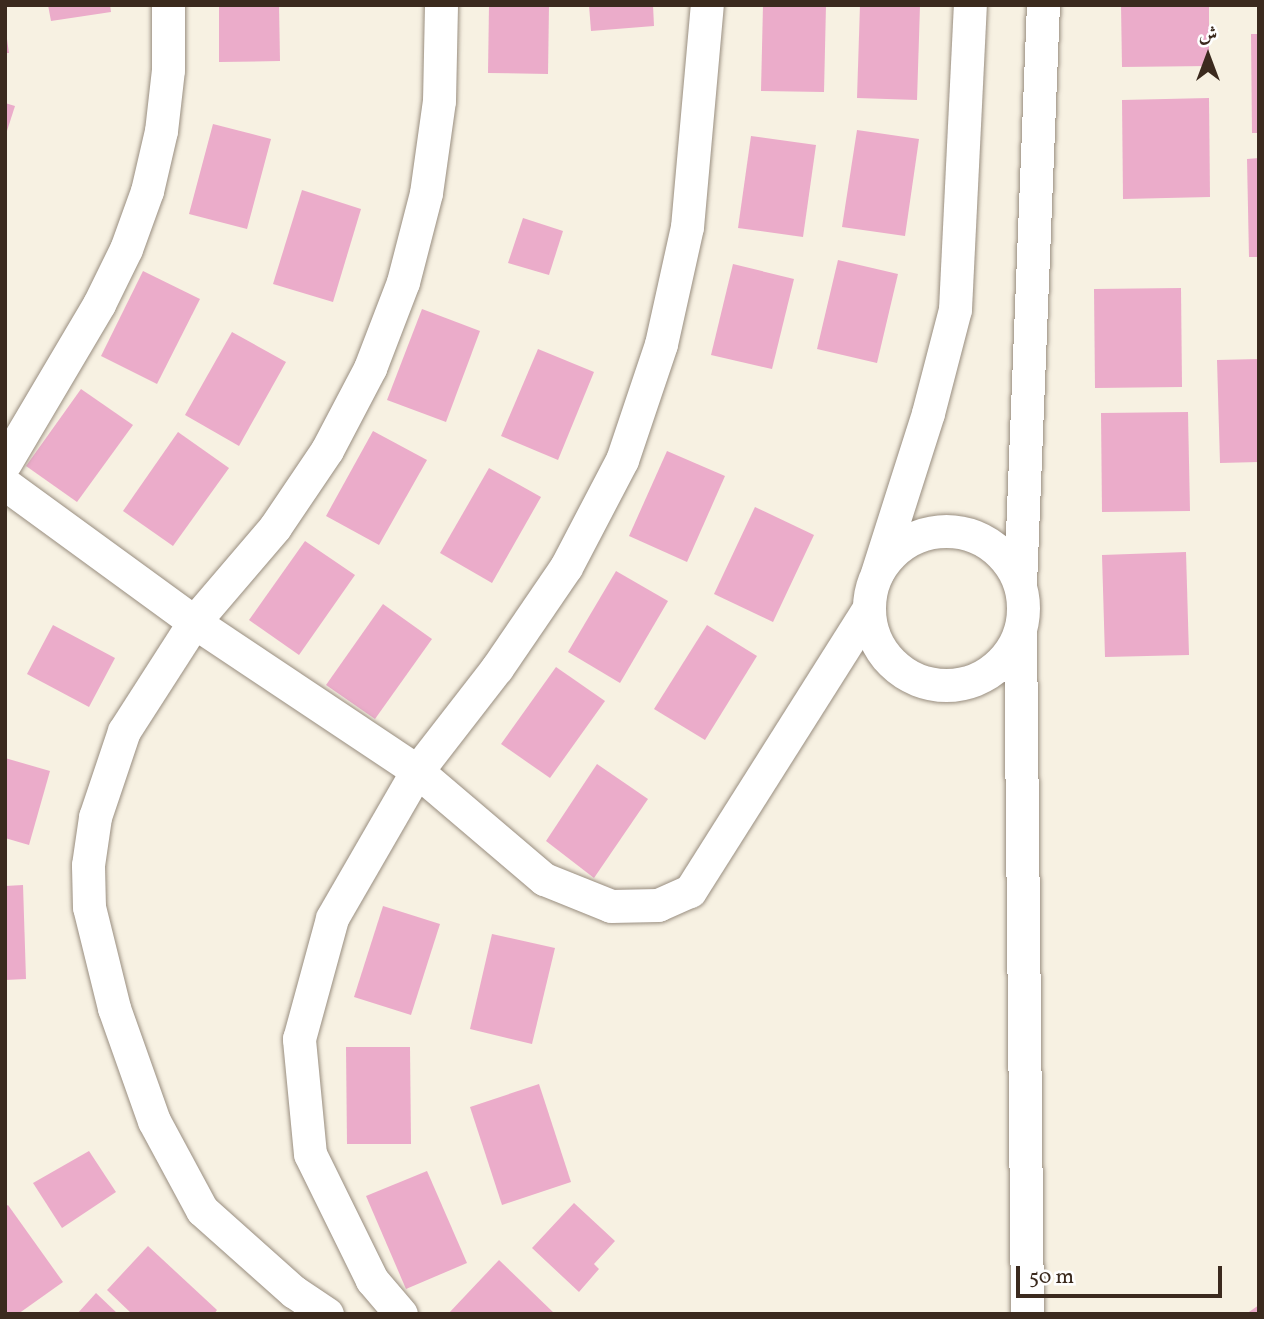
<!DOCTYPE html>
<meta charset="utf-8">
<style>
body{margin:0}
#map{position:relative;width:1264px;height:1319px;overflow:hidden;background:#f7f1e2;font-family:Vollkorn,Amiri,serif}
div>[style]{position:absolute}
.building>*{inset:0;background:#ebacca}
.roads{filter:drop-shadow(0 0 2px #998e80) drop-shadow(0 0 2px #998e80)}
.minor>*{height:33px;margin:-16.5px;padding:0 16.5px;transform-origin:16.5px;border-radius:16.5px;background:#fff}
.minor>.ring{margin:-16.5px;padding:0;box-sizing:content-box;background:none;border:33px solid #fff;border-radius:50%}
span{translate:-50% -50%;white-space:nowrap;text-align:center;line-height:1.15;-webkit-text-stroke:6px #fff;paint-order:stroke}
.frame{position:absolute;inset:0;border:7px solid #3b2a1e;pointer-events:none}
.north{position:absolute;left:1173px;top:21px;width:70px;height:70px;-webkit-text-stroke:5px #fff;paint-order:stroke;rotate:0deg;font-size:19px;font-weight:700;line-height:28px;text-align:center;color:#3b2a1e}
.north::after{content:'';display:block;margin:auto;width:24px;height:32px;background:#3b2a1e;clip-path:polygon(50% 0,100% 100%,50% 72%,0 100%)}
.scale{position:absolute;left:1016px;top:1266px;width:206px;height:32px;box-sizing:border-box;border:4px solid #3b2a1e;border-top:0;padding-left:9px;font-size:21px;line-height:24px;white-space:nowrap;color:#3b2a1e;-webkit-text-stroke:5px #fff;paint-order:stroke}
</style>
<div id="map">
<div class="building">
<i style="clip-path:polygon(48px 5px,110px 5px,111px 12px,51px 21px)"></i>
<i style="clip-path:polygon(219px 5px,279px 5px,280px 61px,219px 62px)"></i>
<i style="clip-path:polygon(489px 5px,549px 5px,548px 74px,488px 73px)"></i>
<i style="clip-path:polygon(589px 5px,653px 5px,654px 26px,591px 31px)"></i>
<i style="clip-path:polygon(763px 5px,826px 5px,824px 92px,761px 91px)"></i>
<i style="clip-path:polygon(860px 5px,920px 6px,917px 100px,857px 98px)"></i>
<i style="clip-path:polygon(1121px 5px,1209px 5px,1209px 66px,1122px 67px)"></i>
<i style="clip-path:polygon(5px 25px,9px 53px,5px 53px)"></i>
<i style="clip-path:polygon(1251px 34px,1259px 34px,1259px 133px,1252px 133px)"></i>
<i style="clip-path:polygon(1209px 98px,1210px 197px,1123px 199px,1122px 100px)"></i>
<i style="clip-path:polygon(5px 103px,15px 106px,6px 134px,5px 134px)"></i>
<i style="clip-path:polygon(213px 124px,271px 139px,247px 229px,189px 214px)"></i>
<i style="clip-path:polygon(857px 130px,919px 139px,905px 236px,842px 227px)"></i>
<i style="clip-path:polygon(751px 136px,816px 145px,803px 237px,738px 228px)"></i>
<i style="clip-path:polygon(1259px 158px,1259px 257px,1249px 257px,1247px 159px)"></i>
<i style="clip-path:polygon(302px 190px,361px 209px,333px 302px,273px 284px)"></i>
<i style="clip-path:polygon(523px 218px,563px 231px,549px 275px,508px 263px)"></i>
<i style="clip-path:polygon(838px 260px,898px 274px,877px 363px,817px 349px)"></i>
<i style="clip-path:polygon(733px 264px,794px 279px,772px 369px,711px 355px)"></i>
<i style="clip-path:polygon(143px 271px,200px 299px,157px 384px,101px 356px)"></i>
<i style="clip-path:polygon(1181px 288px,1182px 387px,1095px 388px,1094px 289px)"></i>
<i style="clip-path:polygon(422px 309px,480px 331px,446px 422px,387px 400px)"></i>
<i style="clip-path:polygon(232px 332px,286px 362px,239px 446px,185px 415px)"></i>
<i style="clip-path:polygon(538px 349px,594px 372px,558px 460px,501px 436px)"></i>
<i style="clip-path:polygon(1259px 359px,1259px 462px,1220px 463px,1217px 360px)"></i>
<i style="clip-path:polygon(81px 389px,133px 425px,77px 502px,26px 466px)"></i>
<i style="clip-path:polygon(1188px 412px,1190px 511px,1102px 512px,1101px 413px)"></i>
<i style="clip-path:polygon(373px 431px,427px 460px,379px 545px,326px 516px)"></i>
<i style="clip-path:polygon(178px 432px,229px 468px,173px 546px,123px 511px)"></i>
<i style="clip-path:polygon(667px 451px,725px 476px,687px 562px,629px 536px)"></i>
<i style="clip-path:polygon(489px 468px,541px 497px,492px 583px,440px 553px)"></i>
<i style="clip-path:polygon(755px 507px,814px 535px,773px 622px,714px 594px)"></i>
<i style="clip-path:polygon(305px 541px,355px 575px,299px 655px,249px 620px)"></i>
<i style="clip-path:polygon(1186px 552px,1189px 655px,1105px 657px,1102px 555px)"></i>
<i style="clip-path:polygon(616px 571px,668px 601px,620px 683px,568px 652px)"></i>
<i style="clip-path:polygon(383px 604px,432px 639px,375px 719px,326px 685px)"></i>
<i style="clip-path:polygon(53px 625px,115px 658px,89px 707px,27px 674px)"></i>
<i style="clip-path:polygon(707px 625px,757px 656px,705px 740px,654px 709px)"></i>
<i style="clip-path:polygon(556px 667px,605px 701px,550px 778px,501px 744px)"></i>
<i style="clip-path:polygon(5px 758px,50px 771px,29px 845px,5px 838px)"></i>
<i style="clip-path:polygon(597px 764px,648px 799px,594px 878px,546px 841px)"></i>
<i style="clip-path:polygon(23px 885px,26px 979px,5px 980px,5px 886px)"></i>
<i style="clip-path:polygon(383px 906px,440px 924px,411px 1015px,354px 997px)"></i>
<i style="clip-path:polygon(492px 934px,555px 948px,532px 1044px,470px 1029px)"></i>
<i style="clip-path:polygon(346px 1047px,410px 1047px,411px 1144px,347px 1144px)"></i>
<i style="clip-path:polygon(539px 1084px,571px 1182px,502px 1205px,470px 1107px)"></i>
<i style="clip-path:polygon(89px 1151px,116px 1192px,62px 1228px,33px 1183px)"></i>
<i style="clip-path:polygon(427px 1171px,467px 1263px,406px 1289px,366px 1196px)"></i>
<i style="clip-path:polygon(574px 1203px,615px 1241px,594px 1264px,599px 1269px,579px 1292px,532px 1248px)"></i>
<i style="clip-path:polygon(8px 1205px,63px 1282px,18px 1314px,5px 1314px,5px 1207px)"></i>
<i style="clip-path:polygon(148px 1246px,217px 1310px,214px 1314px,132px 1314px,107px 1290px)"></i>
<i style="clip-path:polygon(499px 1260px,555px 1314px,448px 1314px)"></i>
<i style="clip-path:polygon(96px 1293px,118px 1314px,77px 1314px)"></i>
<i style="clip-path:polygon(1259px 1305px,1259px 1314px,1246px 1314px)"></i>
</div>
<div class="roads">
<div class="minor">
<i style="left:5px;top:463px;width:185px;rotate:-59.4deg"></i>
<i style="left:99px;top:304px;width:61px;rotate:-63.9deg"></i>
<i style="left:126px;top:249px;width:62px;rotate:-70.1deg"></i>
<i style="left:147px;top:191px;width:62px;rotate:-76.9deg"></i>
<i style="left:161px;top:131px;width:61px;rotate:-83.5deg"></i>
<i style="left:168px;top:70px;width:65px;rotate:-90deg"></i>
<i style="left:5px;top:484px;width:234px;rotate:36.1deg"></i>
<i style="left:194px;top:622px;width:268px;rotate:33.7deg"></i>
<i style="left:417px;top:771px;width:167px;rotate:40.4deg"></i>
<i style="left:544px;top:879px;width:72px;rotate:21.9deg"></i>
<i style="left:611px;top:906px;width:47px;rotate:-1.2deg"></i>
<i style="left:658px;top:905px;width:35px;rotate:-24deg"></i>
<i style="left:690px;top:891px;width:333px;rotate:-57.7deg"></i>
<i class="ring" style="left:869px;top:531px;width:121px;height:121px"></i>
<i style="left:877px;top:573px;width:168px;rotate:-72.3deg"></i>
<i style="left:928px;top:413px;width:107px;rotate:-75.4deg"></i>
<i style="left:955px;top:309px;width:304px;rotate:-87.2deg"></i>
<i style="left:1020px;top:584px;width:579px;rotate:-87.73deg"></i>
<i style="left:1020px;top:632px;width:682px;rotate:89.41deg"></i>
<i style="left:327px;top:1314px;width:40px;rotate:-146deg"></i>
<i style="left:294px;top:1292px;width:123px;rotate:-138.3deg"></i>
<i style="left:202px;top:1210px;width:101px;rotate:-118.3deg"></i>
<i style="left:154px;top:1121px;width:120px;rotate:-109.5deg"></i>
<i style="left:114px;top:1008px;width:104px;rotate:-103.9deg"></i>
<i style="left:89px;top:907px;width:42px;rotate:-91.4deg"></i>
<i style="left:88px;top:865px;width:49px;rotate:-81.7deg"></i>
<i style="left:95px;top:817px;width:91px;rotate:-71.4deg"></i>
<i style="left:124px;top:731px;width:130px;rotate:-57.3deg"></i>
<i style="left:194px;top:622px;width:125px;rotate:-49.5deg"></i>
<i style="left:275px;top:527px;width:93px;rotate:-56deg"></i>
<i style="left:327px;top:450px;width:93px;rotate:-62.3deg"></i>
<i style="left:370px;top:368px;width:92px;rotate:-69deg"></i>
<i style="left:403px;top:282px;width:92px;rotate:-75.5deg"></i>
<i style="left:426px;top:193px;width:93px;rotate:-82deg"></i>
<i style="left:439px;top:101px;width:96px;rotate:-88.8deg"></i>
<i style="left:401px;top:1314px;width:45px;rotate:-130.5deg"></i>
<i style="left:372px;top:1280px;width:140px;rotate:-116.2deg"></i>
<i style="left:310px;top:1154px;width:116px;rotate:-95.5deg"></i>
<i style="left:299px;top:1039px;width:125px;rotate:-74.7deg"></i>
<i style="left:332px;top:918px;width:170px;rotate:-60deg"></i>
<i style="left:417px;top:771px;width:130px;rotate:-52.2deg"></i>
<i style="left:497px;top:668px;width:122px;rotate:-55.7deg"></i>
<i style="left:566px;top:567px;width:121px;rotate:-62.4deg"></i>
<i style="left:622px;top:460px;width:122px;rotate:-71.4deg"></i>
<i style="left:661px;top:344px;width:120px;rotate:-77.5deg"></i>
<i style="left:687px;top:227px;width:223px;rotate:-84.9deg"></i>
</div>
</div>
<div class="frame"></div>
<div class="north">ش</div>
<div class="scale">50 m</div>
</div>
